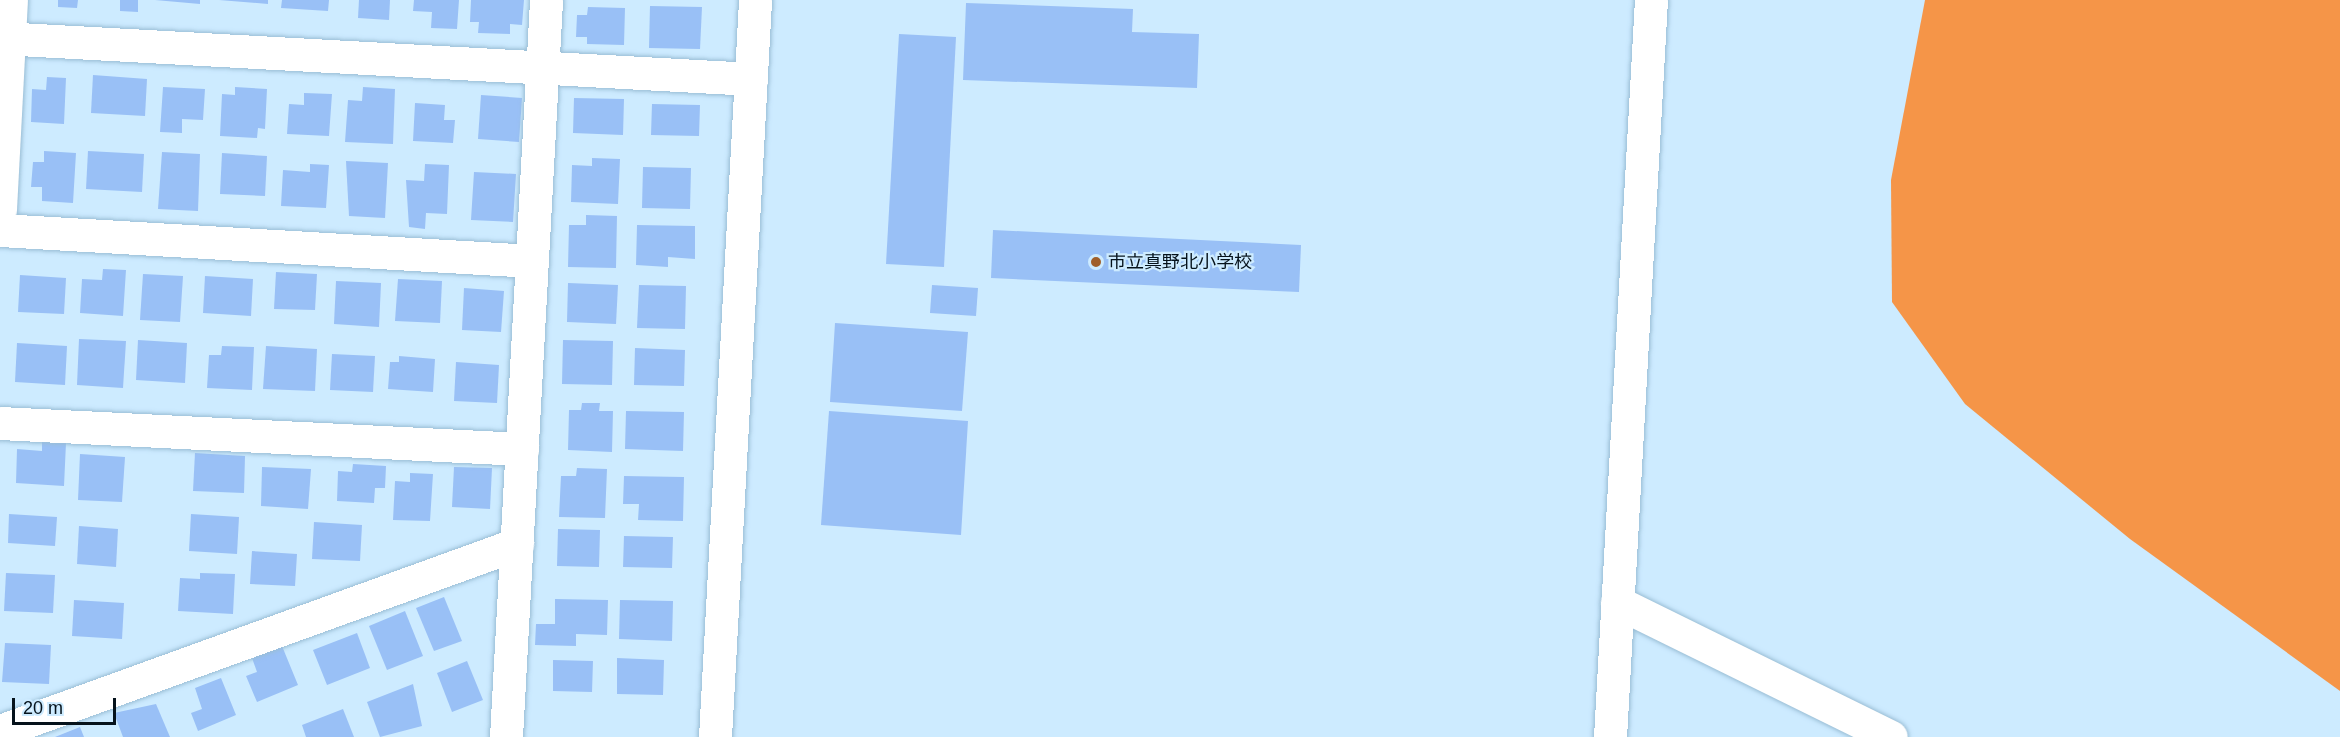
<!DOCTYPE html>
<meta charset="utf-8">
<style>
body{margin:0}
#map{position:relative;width:2340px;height:737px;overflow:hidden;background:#cdebff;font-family:Helvetica,"Noto Sans JP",sans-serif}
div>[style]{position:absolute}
.forest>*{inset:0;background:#f59548}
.building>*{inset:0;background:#99c0f6}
.roads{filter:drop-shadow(0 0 2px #99bdd5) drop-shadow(0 0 2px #99bdd5)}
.minor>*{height:33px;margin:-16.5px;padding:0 16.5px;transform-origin:16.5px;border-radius:16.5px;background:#fff}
.tertiary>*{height:33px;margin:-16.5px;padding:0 16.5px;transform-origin:16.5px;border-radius:16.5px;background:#fff}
.dots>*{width:16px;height:16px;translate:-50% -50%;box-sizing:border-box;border:3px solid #cdebff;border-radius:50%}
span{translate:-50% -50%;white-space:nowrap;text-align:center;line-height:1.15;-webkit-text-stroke:4.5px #cdebff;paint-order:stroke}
.poi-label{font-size:18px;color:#05121b}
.left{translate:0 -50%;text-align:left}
.scale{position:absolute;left:12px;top:698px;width:104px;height:27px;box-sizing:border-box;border:3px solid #05121b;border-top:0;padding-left:8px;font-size:18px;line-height:21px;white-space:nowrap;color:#05121b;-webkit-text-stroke:4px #cdebff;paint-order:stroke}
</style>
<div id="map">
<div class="forest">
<i style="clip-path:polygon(1925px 0,2340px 0,2340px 691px,2130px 539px,1965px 404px,1892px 302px,1891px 180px)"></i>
</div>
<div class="building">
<i style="clip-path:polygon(58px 0,78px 0,77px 8px,58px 7px)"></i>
<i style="clip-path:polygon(120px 0,138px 0,138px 12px,120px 11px)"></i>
<i style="clip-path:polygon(155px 0,200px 0,200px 4px)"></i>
<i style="clip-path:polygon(219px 0,268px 0,268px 4px)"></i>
<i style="clip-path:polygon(282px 0,329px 0,328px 11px,281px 8px)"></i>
<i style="clip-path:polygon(359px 0,390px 0,389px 20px,358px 18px)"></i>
<i style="clip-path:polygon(414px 0,459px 0,457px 29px,431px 28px,432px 12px,413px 11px)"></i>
<i style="clip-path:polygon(471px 0,524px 0,522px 25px,510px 24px,510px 34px,478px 33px,479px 22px,470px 22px)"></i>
<i style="clip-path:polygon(966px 3px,1133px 9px,1132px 32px,1199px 34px,1197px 88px,963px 80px)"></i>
<i style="clip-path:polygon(650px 6px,702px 7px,700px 49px,649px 48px)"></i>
<i style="clip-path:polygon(588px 7px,625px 8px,624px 45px,587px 44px,587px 37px,576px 37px,577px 15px,587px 15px)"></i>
<i style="clip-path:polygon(899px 34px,956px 37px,944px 267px,886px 264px)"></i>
<i style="clip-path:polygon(93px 75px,147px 79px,145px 116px,91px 113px)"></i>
<i style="clip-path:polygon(47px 77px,66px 78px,64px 124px,31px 122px,32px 89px,46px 90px)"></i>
<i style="clip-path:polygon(163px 87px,205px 89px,203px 120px,182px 119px,182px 133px,160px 132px)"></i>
<i style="clip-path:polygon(235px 87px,267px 89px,265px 129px,258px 128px,257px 138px,220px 136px,222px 94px,235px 95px)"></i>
<i style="clip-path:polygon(363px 87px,395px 89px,393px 144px,345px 142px,348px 100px,362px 101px)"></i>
<i style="clip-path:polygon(304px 93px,332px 94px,329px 136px,287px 134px,289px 104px,304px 105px)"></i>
<i style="clip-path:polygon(481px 95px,522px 98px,519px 142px,478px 139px)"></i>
<i style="clip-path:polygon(574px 98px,624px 99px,623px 135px,573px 133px)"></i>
<i style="clip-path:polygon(415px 103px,445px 105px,444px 120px,455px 120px,453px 143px,413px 141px)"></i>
<i style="clip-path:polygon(652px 104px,700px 105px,699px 136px,651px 135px)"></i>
<i style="clip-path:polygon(44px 151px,76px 153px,73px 203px,42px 201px,42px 187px,31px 187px,33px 162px,44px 162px)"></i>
<i style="clip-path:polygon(88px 151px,144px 154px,142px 192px,86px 189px)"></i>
<i style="clip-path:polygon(162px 152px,200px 154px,198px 211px,158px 209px)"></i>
<i style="clip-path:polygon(222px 153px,267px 156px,265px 196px,220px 194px)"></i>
<i style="clip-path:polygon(592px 158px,620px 159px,618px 204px,571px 202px,572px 165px,592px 166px)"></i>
<i style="clip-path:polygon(346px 161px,388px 163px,385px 218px,349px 216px)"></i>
<i style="clip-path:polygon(310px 164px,329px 165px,326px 208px,281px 206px,283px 170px,310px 172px)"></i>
<i style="clip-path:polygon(425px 164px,449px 165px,447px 214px,426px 213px,425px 229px,409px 227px,406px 180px,424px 181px)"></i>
<i style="clip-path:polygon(643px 167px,691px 168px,690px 209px,642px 208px)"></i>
<i style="clip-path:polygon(474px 172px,516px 174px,513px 222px,471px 220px)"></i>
<i style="clip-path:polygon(586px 215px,617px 216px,616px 268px,568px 267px,569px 225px,586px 225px)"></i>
<i style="clip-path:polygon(637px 225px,695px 226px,695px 259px,668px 257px,668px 267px,636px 265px)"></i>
<i style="clip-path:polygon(993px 230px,1301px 245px,1299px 292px,991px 278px)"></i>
<i style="clip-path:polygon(103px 269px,126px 270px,123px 316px,80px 313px,82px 279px,102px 280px)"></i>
<i style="clip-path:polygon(276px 272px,317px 274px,315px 310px,274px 309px)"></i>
<i style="clip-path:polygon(143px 274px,183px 276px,180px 322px,140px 320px)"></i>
<i style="clip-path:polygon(20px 275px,66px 278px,64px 314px,18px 312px)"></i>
<i style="clip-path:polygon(205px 276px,253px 279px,251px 316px,203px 313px)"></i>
<i style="clip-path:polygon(398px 279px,442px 281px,440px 323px,395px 321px)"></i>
<i style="clip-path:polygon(336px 281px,381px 283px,379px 327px,334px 324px)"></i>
<i style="clip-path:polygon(568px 283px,618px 285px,616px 324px,567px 322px)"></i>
<i style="clip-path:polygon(639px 285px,686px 286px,685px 329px,637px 328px)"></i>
<i style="clip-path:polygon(932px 285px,978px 288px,976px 316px,930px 313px)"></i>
<i style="clip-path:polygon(464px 288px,504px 291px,501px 332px,462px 330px)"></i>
<i style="clip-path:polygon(835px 323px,968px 332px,962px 411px,830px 402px)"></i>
<i style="clip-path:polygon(79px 339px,126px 341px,123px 388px,77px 385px)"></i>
<i style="clip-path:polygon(138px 340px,187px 343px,185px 383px,136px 380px)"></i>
<i style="clip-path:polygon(563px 340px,613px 341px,612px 385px,562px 384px)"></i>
<i style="clip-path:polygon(17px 343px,67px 346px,65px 385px,15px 382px)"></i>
<i style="clip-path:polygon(222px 346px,254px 347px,252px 390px,207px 388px,209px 355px,221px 355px)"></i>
<i style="clip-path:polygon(266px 346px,317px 349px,315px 391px,263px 389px)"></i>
<i style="clip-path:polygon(635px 348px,685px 350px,684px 386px,634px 385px)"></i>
<i style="clip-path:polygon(332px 354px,375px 356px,373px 392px,330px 390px)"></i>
<i style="clip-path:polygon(399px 356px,435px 359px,433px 392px,388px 389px,390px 362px,399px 362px)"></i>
<i style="clip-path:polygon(456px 362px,499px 365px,497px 403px,454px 401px)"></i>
<i style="clip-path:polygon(582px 403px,600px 403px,599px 411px,613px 411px,612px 452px,568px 450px,569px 410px,581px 410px)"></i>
<i style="clip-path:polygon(626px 411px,684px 412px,683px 451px,625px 449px)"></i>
<i style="clip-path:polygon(829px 411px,968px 421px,961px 535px,821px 525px)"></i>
<i style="clip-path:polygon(42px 442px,66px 443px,64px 486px,16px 483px,17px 449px,42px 451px)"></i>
<i style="clip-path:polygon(195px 453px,245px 456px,244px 493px,193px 491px)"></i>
<i style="clip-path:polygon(80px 454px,125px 457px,122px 502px,78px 500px)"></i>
<i style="clip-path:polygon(353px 464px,386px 466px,385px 488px,375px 488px,374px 503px,337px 501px,338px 471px,352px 472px)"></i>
<i style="clip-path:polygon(262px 467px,311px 469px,308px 509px,261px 506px)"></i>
<i style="clip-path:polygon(454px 467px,492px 468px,490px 509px,452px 507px)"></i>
<i style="clip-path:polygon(577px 468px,607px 469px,605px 518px,559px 517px,561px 476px,576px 476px)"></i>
<i style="clip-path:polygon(410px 473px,433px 474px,430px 521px,393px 520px,395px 481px,410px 482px)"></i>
<i style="clip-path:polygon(624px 476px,684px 477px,683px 521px,638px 520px,639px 504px,623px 504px)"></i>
<i style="clip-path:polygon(9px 514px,57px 517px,55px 546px,8px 543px)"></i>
<i style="clip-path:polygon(191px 514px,239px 517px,237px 554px,189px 551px)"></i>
<i style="clip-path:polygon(314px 522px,362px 525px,360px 561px,312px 559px)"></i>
<i style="clip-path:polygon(79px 526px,118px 529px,116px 567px,77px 564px)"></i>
<i style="clip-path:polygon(558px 529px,600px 530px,599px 567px,557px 566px)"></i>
<i style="clip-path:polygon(624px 536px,673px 537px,672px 568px,623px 567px)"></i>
<i style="clip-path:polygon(252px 551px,297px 554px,295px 586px,250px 584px)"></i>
<i style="clip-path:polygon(6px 573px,55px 575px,53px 613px,4px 611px)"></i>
<i style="clip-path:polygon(200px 573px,235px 574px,233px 614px,178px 611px,180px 578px,200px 579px)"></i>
<i style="clip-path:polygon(444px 597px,462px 641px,434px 651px,416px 608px)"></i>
<i style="clip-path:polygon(555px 599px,608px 600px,607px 635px,576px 634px,576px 646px,535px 645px,536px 624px,555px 624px)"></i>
<i style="clip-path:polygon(74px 600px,124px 603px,122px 639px,72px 636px)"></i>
<i style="clip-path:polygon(620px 600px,673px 601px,672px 641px,619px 639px)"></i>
<i style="clip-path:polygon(405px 611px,423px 656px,387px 670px,369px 626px)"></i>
<i style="clip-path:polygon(357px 633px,370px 668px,327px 685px,313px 650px)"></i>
<i style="clip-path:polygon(5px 643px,51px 645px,49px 684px,2px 682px)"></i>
<i style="clip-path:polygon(282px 646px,298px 685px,257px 702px,246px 676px,257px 672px,252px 658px)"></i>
<i style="clip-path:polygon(617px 658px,664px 660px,663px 695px,617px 694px)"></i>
<i style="clip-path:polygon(553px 660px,593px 661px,592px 692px,553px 691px)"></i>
<i style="clip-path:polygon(467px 661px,483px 700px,452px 712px,437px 673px)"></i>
<i style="clip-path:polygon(221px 678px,236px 715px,198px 731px,191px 713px,202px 709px,195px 688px)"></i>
<i style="clip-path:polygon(413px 684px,422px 726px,380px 737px,367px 702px)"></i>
<i style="clip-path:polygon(156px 704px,170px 737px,123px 737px,114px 713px)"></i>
<i style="clip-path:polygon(343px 709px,354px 737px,306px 737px,302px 725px)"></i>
<i style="clip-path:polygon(80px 727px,84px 737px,55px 737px)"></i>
</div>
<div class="roads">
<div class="minor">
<i style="left:0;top:38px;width:752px;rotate:3.12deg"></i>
<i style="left:0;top:209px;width:209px;rotate:-87deg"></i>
<i style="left:0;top:230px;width:533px;rotate:3.33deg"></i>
<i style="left:0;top:423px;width:523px;rotate:2.85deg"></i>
<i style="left:1617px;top:602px;width:305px;rotate:26.2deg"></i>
<i style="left:0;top:731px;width:550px;rotate:-19.89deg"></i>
<i style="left:506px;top:737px;width:738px;rotate:-86.89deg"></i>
<i style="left:1610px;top:737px;width:738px;rotate:-86.82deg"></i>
</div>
<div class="tertiary">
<i style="left:715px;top:737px;width:738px;rotate:-86.89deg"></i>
</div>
</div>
<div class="dots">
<i style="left:1096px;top:262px;background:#9f5e29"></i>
</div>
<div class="poi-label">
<span class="left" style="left:1108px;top:262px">市立真野北小学校</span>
</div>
<div class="scale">20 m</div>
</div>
